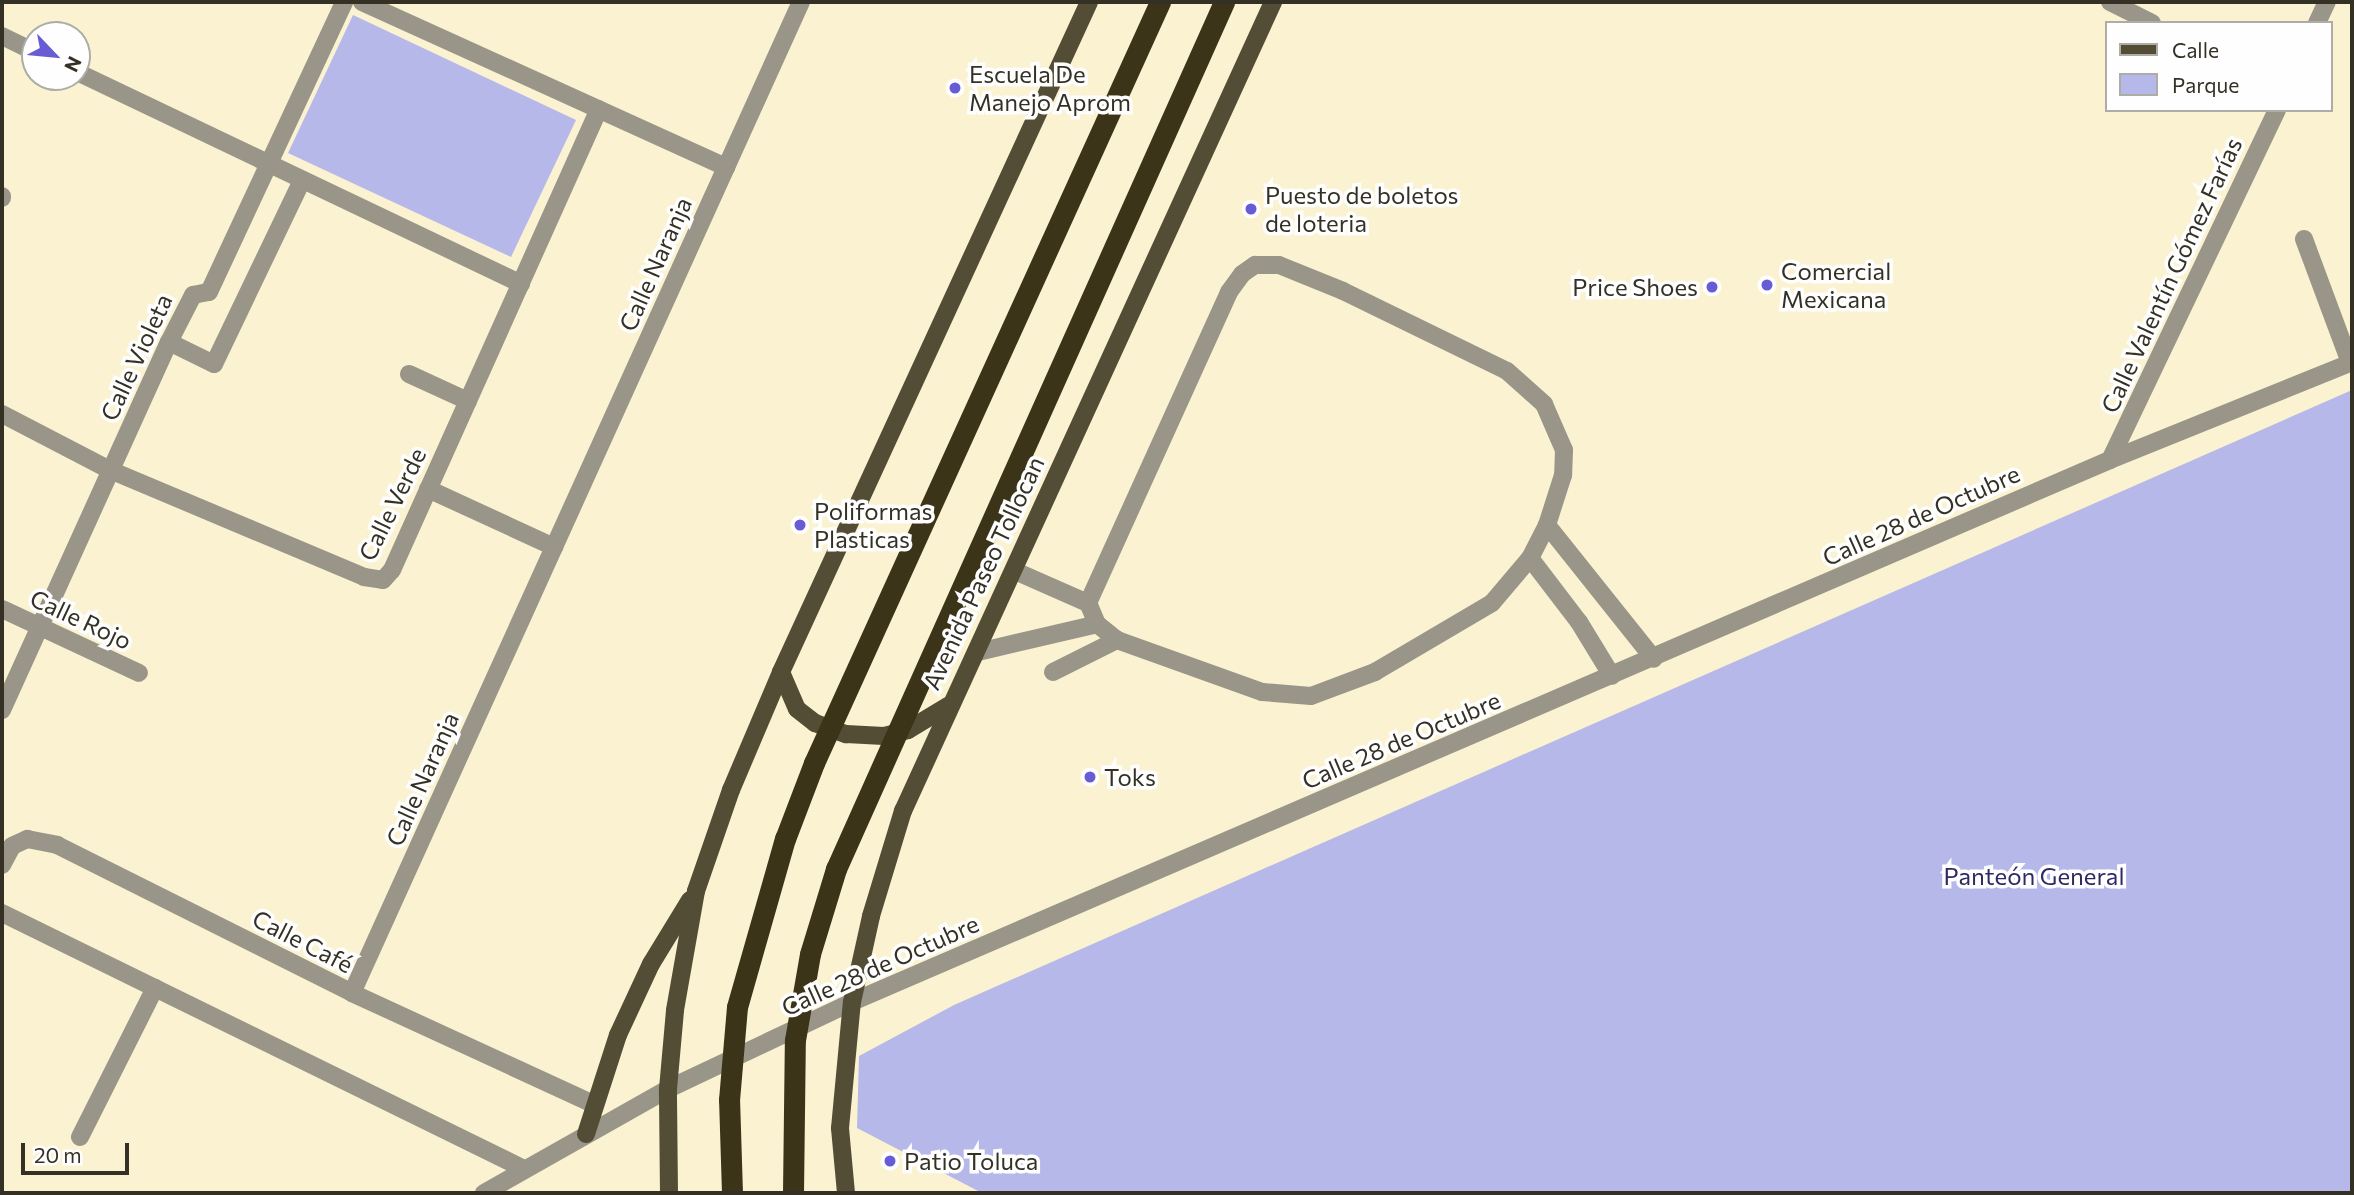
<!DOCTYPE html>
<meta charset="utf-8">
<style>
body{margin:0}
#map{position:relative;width:2354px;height:1195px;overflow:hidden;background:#faf2d0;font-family:Commissioner,sans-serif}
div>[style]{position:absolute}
.green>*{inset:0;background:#b7b8ea}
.minor>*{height:18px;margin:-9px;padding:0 9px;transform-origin:9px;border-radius:9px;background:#999689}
.major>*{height:18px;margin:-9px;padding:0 9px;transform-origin:9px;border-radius:9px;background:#534d35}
.highway-bridge>*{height:21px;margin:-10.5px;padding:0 10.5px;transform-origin:10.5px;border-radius:10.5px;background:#3b3418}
.dots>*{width:19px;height:19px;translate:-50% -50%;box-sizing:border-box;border:4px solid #fefefe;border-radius:50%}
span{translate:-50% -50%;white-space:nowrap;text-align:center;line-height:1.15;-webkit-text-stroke:7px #fefefe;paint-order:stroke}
.poi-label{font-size:24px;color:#343124}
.left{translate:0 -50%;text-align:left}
.right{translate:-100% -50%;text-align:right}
.street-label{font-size:24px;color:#343124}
.park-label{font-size:24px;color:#2e2864}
.frame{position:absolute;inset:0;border:4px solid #343124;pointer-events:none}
.legend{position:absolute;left:2105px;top:21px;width:228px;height:91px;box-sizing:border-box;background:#fefefe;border:2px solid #adaca7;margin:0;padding:9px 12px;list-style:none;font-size:21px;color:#343124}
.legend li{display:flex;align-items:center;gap:14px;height:35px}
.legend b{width:35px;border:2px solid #adaca7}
.north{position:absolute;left:21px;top:21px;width:70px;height:70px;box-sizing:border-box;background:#fefefe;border:2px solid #adaca7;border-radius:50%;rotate:116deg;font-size:19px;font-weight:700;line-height:28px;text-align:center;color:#343124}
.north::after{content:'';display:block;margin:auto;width:24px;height:32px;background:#685cd5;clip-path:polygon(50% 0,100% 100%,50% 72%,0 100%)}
.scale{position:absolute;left:21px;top:1143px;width:108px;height:32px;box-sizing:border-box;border:4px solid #343124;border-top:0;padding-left:9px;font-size:21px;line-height:24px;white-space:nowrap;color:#343124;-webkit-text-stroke:5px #fefefe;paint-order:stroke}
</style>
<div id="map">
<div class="green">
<i style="clip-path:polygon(353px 15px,576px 120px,511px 257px,288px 153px)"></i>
<i style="clip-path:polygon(2352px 390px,2352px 1193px,982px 1193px,857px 1128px,859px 1056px,954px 1005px)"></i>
</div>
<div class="minor">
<i style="left:362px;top:2px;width:400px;rotate:24.4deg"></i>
<i style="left:2110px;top:2px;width:47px;rotate:26.6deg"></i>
<i style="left:2317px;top:23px;width:23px;rotate:-65deg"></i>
<i style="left:2px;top:36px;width:37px;rotate:26deg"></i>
<i style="left:77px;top:72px;width:492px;rotate:25.5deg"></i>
<i style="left:2px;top:196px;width:2px;rotate:90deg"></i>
<i style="left:2304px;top:239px;width:132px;rotate:69.6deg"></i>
<i style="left:1255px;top:265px;width:24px"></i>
<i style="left:1279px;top:265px;width:69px;rotate:22.1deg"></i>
<i style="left:1343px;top:291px;width:182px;rotate:26deg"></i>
<i style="left:1507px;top:371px;width:50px;rotate:41.7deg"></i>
<i style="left:1544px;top:404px;width:50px;rotate:66.5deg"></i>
<i style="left:1564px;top:450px;width:25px;rotate:92deg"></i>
<i style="left:1563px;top:475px;width:52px;rotate:107.7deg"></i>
<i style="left:1547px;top:525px;width:37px;rotate:117deg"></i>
<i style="left:1530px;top:558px;width:59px;rotate:130.2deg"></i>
<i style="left:1492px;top:603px;width:136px;rotate:149.5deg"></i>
<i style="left:1375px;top:672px;width:68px;rotate:159.4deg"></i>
<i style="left:1311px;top:696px;width:49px;rotate:-175.3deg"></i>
<i style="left:1262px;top:692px;width:154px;rotate:-160.3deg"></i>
<i style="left:1117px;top:640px;width:26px;rotate:-141deg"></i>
<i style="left:1097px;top:624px;width:23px;rotate:-113deg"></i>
<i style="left:1088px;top:603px;width:341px;rotate:-65.6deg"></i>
<i style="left:1229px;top:292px;width:22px;rotate:-54deg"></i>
<i style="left:1242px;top:274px;width:16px;rotate:-35deg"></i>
<i style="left:169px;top:342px;width:50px;rotate:26.1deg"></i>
<i style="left:214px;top:364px;width:204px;rotate:-64.4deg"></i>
<i style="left:409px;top:374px;width:65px;rotate:24.6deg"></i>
<i style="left:2px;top:414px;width:122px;rotate:27.4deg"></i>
<i style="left:110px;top:470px;width:276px;rotate:22.8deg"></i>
<i style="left:364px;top:577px;width:19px;rotate:9deg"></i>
<i style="left:383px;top:580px;width:13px;rotate:-48deg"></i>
<i style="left:392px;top:570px;width:505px;rotate:-65.82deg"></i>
<i style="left:2110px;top:460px;width:388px;rotate:-64.5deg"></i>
<i style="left:428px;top:489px;width:139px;rotate:24.7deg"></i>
<i style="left:1547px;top:525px;width:171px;rotate:51.4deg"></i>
<i style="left:1530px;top:558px;width:81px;rotate:52.6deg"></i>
<i style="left:1579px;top:622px;width:63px;rotate:58.6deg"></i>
<i style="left:1015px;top:571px;width:80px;rotate:23.7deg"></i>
<i style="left:2px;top:609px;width:151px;rotate:25deg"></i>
<i style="left:978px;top:652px;width:122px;rotate:-13.2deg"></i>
<i style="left:1053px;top:672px;width:72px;rotate:-26.6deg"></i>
<i style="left:2px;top:710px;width:404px;rotate:-65.6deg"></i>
<i style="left:169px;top:342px;width:53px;rotate:-62.9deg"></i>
<i style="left:193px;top:295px;width:16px;rotate:-11deg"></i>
<i style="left:209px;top:292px;width:320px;rotate:-65deg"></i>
<i style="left:2px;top:865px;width:21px;rotate:-62deg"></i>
<i style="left:12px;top:846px;width:17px;rotate:-25deg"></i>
<i style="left:27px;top:839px;width:31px;rotate:11deg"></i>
<i style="left:57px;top:845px;width:330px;rotate:26.6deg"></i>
<i style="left:352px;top:993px;width:265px;rotate:24.7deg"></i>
<i style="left:2px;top:913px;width:581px;rotate:26.12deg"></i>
<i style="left:352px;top:993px;width:1088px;rotate:-65.63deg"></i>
<i style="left:80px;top:1137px;width:167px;rotate:-63.3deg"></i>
<i style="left:484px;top:1193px;width:211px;rotate:-29.5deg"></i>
<i style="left:668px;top:1089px;width:204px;rotate:-25.3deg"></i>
<i style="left:852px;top:1002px;width:1370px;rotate:-23.31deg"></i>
<i style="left:2110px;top:460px;width:261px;rotate:-22deg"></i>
</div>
<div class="major">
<i style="left:781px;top:672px;width:40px;rotate:66.6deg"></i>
<i style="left:797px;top:709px;width:23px;rotate:38deg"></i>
<i style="left:815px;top:723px;width:33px;rotate:20deg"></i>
<i style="left:846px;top:734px;width:38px;rotate:3deg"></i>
<i style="left:884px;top:736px;width:25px;rotate:-14deg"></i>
<i style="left:908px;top:730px;width:47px;rotate:-31deg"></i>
<i style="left:586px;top:1134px;width:104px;rotate:-72.1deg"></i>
<i style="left:618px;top:1035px;width:78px;rotate:-65.1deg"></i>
<i style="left:651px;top:964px;width:75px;rotate:-58.6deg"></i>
<i style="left:669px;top:1193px;width:104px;rotate:-90.6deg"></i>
<i style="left:668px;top:1089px;width:79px;rotate:-84.9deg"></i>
<i style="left:675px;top:1010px;width:121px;rotate:-80deg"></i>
<i style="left:696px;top:891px;width:107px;rotate:-70.9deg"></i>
<i style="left:731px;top:790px;width:128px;rotate:-67deg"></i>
<i style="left:781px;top:672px;width:737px;rotate:-65.31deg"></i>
<i style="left:846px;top:1193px;width:65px;rotate:-95.3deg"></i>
<i style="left:840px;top:1128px;width:127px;rotate:-84.6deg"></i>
<i style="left:852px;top:1002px;width:88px;rotate:-77.5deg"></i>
<i style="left:871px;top:916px;width:110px;rotate:-73.1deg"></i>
<i style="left:903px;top:811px;width:890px;rotate:-65.42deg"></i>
</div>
<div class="highway-bridge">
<i style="left:732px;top:1193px;width:93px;rotate:-91.8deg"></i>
<i style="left:729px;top:1100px;width:93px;rotate:-85.1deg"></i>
<i style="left:737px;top:1007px;width:175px;rotate:-74.1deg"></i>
<i style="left:785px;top:839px;width:81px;rotate:-69.1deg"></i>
<i style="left:814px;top:763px;width:836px;rotate:-65.55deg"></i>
<i style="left:793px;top:1193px;width:153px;rotate:-89.3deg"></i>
<i style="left:795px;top:1040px;width:87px;rotate:-80.1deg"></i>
<i style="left:810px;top:954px;width:89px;rotate:-73deg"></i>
<i style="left:836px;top:869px;width:950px;rotate:-65.89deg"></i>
</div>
<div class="dots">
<i style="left:955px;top:88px;background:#685cd5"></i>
<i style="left:1251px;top:209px;background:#685cd5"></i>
<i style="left:1767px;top:285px;background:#685cd5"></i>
<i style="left:1712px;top:287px;background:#685cd5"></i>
<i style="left:800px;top:525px;background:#685cd5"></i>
<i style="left:1090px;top:777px;background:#685cd5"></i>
<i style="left:890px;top:1161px;background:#685cd5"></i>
</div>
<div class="poi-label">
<span class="left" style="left:969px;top:88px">Escuela De<br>Manejo Aprom</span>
<span class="left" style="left:1265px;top:209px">Puesto de boletos<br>de loteria</span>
<span class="left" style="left:1781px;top:285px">Comercial<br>Mexicana</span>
<span class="right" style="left:1698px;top:287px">Price Shoes</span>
<span class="left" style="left:814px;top:525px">Poliformas<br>Plasticas</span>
<span class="left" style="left:1104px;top:777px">Toks</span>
<span class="left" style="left:904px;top:1161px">Patio Toluca</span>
</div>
<div class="street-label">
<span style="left:655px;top:264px;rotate:-66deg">Calle Naranja</span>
<span style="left:2171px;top:275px;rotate:-65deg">Calle Valentín Gómez Farías</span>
<span style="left:136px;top:357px;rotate:-65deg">Calle Violeta</span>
<span style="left:392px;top:504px;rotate:-64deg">Calle Verde</span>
<span style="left:1921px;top:515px;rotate:-24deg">Calle 28 de Octubre</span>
<span style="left:983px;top:573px;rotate:-65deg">Avenida Paseo Tollocan</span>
<span style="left:81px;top:619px;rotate:25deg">Calle Rojo</span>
<span style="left:1401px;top:740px;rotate:-23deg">Calle 28 de Octubre</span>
<span style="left:422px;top:779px;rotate:-66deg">Calle Naranja</span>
<span style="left:303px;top:941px;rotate:27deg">Calle Café</span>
<span style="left:880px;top:965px;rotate:-24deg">Calle 28 de Octubre</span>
</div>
<div class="park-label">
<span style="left:2034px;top:876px">Panteón General</span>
</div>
<div class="frame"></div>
<ul class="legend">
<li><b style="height:9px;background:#534d35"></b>Calle</li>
<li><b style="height:19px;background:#b7b8ea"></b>Parque</li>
</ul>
<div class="north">N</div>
<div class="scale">20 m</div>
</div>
